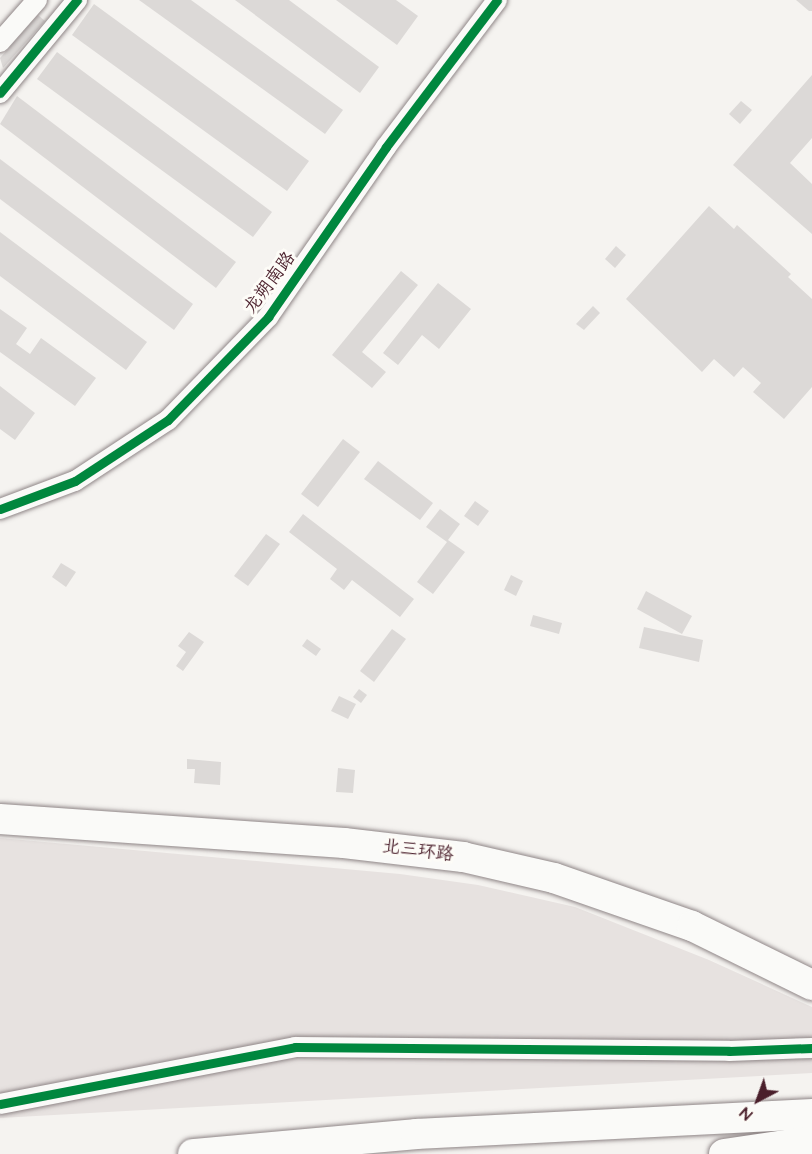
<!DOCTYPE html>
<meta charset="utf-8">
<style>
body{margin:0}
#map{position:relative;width:812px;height:1154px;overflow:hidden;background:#f5f3f0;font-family:"Architects Daughter","LXGW WenKai TC",sans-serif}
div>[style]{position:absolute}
.green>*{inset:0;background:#e7e2e0}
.building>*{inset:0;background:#dcd9d7}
.roads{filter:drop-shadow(0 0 2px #8f8687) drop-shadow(0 0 2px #8f8687)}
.minor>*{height:20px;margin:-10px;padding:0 10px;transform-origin:10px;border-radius:10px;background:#fafaf8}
.highway>*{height:30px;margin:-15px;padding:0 15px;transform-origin:15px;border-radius:15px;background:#fafaf8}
.cycleway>*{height:9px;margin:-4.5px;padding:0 4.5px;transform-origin:4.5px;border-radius:4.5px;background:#00873e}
span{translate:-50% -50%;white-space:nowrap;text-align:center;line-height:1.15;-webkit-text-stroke:6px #fdfcf7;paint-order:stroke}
.street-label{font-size:18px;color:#4a1f2b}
.north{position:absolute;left:728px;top:1070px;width:60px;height:60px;-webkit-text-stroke:4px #fdfcf7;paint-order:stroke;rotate:221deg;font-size:16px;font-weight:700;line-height:24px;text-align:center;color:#4a1f2b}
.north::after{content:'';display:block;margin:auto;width:21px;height:27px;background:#4a1f2b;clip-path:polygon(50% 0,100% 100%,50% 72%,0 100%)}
</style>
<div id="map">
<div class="green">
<i style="clip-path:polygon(0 838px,400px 874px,478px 885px,575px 907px,709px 960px,812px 1007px,812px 1073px,0 1118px)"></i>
</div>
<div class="building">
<i style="clip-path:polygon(139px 0,191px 0,343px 110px,325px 134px)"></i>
<i style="clip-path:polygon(235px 0,289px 0,379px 67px,360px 93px)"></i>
<i style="clip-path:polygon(336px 0,396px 0,418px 16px,397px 45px)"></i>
<i style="clip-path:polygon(796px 0,812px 0,812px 11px,809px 11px)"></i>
<i style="clip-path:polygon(94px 4px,309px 161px,287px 191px,72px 35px)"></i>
<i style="clip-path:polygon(38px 15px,45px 21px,3px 68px,0 58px)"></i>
<i style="clip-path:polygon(57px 52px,272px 212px,253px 237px,37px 79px)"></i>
<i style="clip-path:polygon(812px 75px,812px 138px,790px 163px,812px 184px,812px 234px,733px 165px)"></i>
<i style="clip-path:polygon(17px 96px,236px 262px,216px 288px,0 124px)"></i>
<i style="clip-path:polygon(741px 101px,752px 110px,740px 124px,729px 114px)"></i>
<i style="clip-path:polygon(0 159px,193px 304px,174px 330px,0 199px)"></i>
<i style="clip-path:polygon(709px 206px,734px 229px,737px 225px,791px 274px,788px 277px,812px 299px,812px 387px,784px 419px,753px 392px,761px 383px,743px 367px,734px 377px,714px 359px,702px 372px,626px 299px)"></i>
<i style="clip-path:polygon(0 232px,147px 342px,126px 370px,0 276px)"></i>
<i style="clip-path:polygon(616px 246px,626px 255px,615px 268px,605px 259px)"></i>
<i style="clip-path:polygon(401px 271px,418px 285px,362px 352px,386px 372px,372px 388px,332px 355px)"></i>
<i style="clip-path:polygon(438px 283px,471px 309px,439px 349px,422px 335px,398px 365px,383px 353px)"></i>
<i style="clip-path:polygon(593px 306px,600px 313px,584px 330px,576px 324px)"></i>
<i style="clip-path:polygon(0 309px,27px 328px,16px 344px,30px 354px,41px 338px,96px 378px,75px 406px,0 352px)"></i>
<i style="clip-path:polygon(0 386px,35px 413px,15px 440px,0 429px)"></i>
<i style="clip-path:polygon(343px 439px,360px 452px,318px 507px,301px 494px)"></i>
<i style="clip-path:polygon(378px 461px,433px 503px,420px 520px,364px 479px)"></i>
<i style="clip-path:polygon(475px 501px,489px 511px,478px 526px,464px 516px)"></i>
<i style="clip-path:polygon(440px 509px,460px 524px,448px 540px,465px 552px,433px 594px,417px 582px,447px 542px,426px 527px)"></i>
<i style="clip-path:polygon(303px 514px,414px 599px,400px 617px,352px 580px,344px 590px,330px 579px,337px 569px,289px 532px)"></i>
<i style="clip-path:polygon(266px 534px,280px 544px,248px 586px,234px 576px)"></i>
<i style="clip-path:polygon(61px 563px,76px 572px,66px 587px,52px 577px)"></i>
<i style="clip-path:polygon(511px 575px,523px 581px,516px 596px,504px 590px)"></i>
<i style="clip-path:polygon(646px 591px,692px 616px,682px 634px,637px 609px)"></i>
<i style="clip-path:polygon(533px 615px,562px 623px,559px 634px,530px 626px)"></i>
<i style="clip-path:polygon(644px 627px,703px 640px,699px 662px,639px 648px)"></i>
<i style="clip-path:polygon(392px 629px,406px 639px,374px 682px,360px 671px)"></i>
<i style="clip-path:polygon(189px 632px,204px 642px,183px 671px,176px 666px,186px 652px,178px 646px)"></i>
<i style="clip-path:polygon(307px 639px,321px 649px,316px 656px,302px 646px)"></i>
<i style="clip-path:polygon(359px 689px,367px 695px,361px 703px,353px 697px)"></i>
<i style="clip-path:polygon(339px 696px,356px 704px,348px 719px,331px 711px)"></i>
<i style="clip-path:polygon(187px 759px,221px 762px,220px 785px,194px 783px,195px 769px,187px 769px)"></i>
<i style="clip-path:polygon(338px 768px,355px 770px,353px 793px,336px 792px)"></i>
</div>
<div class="roads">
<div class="minor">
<i style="left:0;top:42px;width:56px;rotate:-48.6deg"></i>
<i style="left:0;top:93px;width:121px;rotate:-50.4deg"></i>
<i style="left:0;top:509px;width:80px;rotate:-20.5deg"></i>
<i style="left:75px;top:481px;width:111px;rotate:-33.3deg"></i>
<i style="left:168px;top:420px;width:144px;rotate:-45.8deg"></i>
<i style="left:268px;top:317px;width:207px;rotate:-55.2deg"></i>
<i style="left:386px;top:147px;width:184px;rotate:-52.9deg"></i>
<i style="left:0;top:1104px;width:300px;rotate:-10.9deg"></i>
<i style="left:295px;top:1047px;width:434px;rotate:0.5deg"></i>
<i style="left:729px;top:1051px;width:83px;rotate:-2.1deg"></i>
</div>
<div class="highway">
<i style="left:0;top:819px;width:345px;rotate:4deg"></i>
<i style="left:344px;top:843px;width:120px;rotate:6.7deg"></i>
<i style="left:463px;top:857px;width:93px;rotate:13deg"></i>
<i style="left:554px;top:878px;width:146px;rotate:19.2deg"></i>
<i style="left:692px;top:926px;width:134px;rotate:26.2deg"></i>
<i style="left:193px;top:1154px;width:224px;rotate:-5.1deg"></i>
<i style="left:416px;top:1134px;width:397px;rotate:-2.9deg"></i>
<i style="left:724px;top:1154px;width:89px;rotate:-8.4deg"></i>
</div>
</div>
<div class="cycleway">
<i style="left:0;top:93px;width:121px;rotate:-50.4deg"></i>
<i style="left:0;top:509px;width:80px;rotate:-20.5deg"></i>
<i style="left:75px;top:481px;width:111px;rotate:-33.3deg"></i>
<i style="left:168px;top:420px;width:144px;rotate:-45.8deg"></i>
<i style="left:268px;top:317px;width:207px;rotate:-55.2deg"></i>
<i style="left:386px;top:147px;width:184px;rotate:-52.9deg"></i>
<i style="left:0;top:1104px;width:300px;rotate:-10.9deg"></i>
<i style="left:295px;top:1047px;width:434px;rotate:0.5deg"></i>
<i style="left:729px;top:1051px;width:83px;rotate:-2.1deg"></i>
</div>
<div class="street-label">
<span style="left:270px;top:283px;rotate:-53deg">龙朔南路</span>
<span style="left:418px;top:851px;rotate:7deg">北三环路</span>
</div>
<div class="north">N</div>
</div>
